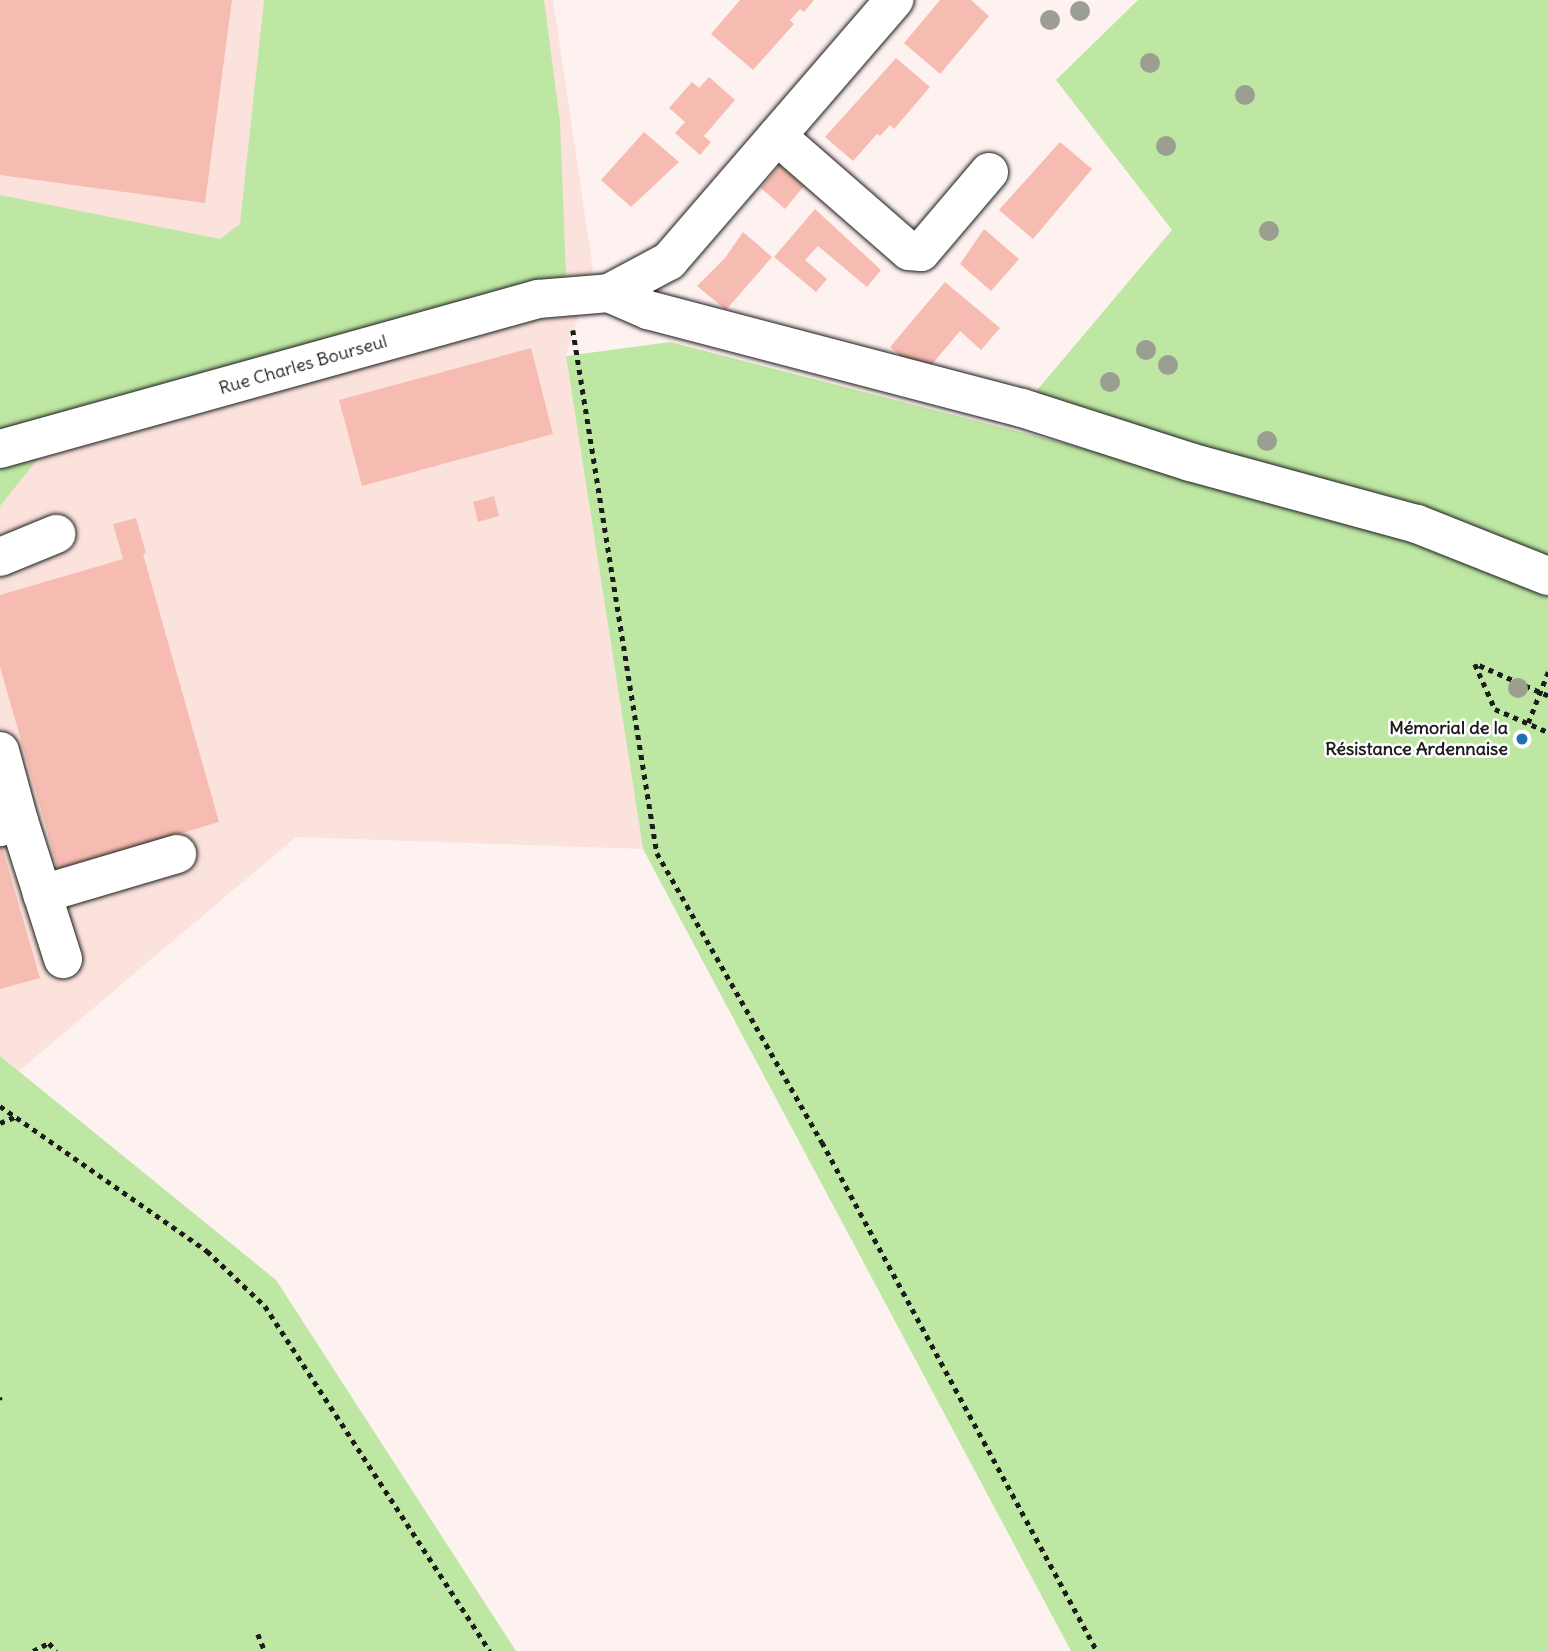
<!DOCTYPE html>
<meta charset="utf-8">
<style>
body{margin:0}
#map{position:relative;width:1548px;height:1651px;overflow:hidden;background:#fdf2ef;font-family:Delius,sans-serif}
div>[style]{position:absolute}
.built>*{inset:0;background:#fbe2dc}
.green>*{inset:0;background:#bee7a3}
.building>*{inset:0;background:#f7bcb1}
.path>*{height:4.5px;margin-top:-2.25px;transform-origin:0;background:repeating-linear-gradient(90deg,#1c1c1c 0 5px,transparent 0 10px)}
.roads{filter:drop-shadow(0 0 2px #1c1c1c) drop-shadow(0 0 2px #1c1c1c)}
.minor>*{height:38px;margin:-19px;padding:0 19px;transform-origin:19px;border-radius:19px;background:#fff}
.trees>*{width:20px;height:20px;margin:-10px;border-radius:50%;background:#9c9e91}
.dots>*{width:19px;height:19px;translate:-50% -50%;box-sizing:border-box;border:4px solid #fff;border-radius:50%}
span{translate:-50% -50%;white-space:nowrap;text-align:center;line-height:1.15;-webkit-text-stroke:5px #fff;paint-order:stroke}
.street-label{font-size:18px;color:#1c1c1c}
.poi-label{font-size:18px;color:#1c1c1c;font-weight:700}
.right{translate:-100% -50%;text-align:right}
</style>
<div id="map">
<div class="built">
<i style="clip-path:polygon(0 0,553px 0,593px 269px,566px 356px,643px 849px,296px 837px,19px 1071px,0 1056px)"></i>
</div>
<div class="green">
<i style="clip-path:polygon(264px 0,544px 0,560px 122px,566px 275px,540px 291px,70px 419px,0 506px,0 195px,220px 239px,240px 224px)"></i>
<i style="clip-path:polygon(1138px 0,1548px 0,1548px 1651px,1071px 1651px,643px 849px,566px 356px,670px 342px,1281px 499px,1022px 408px,1172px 230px,1056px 80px)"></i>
<i style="clip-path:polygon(0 1056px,276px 1280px,516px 1651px,0 1651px)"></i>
</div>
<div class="building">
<i style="clip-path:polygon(0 0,232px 0,205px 203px,0 175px)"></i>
<i style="clip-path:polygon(740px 0,814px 0,804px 12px,800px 9px,790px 20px,794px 24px,753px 70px,711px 34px)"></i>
<i style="clip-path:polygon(940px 0,971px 0,989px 16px,940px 74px,904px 43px)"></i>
<i style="clip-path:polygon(896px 58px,930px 87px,894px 129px,890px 125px,880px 136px,877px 134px,853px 161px,825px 137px)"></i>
<i style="clip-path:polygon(709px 77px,735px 100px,704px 136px,711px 142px,700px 155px,675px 133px,685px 122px,669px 108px,692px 82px,699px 88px)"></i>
<i style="clip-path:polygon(644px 132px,679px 162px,631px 207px,601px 180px)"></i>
<i style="clip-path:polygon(1060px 142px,1092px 169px,1033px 239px,999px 210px)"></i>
<i style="clip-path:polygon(780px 165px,804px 186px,785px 209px,761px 188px)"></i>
<i style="clip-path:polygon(815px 209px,881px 270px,867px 287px,818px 246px,805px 260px,827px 279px,816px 292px,774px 257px)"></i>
<i style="clip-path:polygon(984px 229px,1019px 259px,991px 291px,960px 264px)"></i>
<i style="clip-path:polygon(743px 232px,772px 257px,726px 310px,697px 286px,725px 258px)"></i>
<i style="clip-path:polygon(945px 282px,1000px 328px,981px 350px,960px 331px,923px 375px,890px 347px)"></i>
<i style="clip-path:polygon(531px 348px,553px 434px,362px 486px,339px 400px)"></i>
<i style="clip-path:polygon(494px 496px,499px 516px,478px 522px,473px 502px)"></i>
<i style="clip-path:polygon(136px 518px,146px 553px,143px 554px,219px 822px,58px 869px,0 667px,0 595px,123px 559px,113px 524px)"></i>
<i style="clip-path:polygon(0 840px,40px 978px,0 989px)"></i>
</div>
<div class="path">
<i style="left:573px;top:330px;width:530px;rotate:80.88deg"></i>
<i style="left:657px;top:853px;width:333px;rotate:60.3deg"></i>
<i style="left:822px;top:1142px;width:579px;rotate:61.62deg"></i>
<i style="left:1548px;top:696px;width:80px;rotate:-156.3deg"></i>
<i style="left:1475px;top:664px;width:49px;rotate:66deg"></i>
<i style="left:1495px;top:709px;width:58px;rotate:23.5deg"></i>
<i style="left:1528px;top:723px;width:55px;rotate:-68.6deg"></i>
<i style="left:0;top:1106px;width:253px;rotate:35deg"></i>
<i style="left:207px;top:1251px;width:80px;rotate:43.5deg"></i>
<i style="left:265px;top:1306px;width:412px;rotate:56.9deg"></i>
<i style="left:0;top:1123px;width:16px;rotate:-22deg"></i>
<i style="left:0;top:1397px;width:3px;rotate:90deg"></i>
<i style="left:258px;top:1634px;width:18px;rotate:68deg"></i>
<i style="left:33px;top:1651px;width:18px;rotate:-27deg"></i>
<i style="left:49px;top:1643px;width:11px;rotate:49deg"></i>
</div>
<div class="roads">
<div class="minor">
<i style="left:777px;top:136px;width:175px;rotate:41.1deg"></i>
<i style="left:909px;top:251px;width:12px;rotate:5deg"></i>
<i style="left:921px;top:252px;width:105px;rotate:-49.6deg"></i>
<i style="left:609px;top:293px;width:43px;rotate:23.6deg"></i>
<i style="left:648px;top:310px;width:387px;rotate:14.7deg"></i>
<i style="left:1022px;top:408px;width:176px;rotate:17.8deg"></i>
<i style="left:1190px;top:462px;width:235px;rotate:15.3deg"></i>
<i style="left:1417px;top:524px;width:141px;rotate:21.7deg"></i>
<i style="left:0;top:449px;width:559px;rotate:-15.58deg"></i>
<i style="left:538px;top:299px;width:71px;rotate:-4.8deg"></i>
<i style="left:609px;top:293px;width:68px;rotate:-28.1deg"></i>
<i style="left:669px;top:261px;width:345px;rotate:-49.2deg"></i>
<i style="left:0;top:557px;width:61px;rotate:-22.3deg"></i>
<i style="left:0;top:751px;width:73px;rotate:74.8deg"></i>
<i style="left:19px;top:821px;width:20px;rotate:162deg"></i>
<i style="left:19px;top:821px;width:145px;rotate:72.3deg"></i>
<i style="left:42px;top:894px;width:141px;rotate:-16.5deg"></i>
</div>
</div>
<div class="trees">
<i style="left:1080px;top:11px"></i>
<i style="left:1050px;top:20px"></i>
<i style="left:1150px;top:63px"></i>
<i style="left:1245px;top:95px"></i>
<i style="left:1166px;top:146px"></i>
<i style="left:1269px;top:231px"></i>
<i style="left:1146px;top:350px"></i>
<i style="left:1168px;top:365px"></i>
<i style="left:1110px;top:382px"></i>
<i style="left:1267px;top:441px"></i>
<i style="left:1518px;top:688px"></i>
</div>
<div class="dots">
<i style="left:1522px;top:739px;background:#1f6fb2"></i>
</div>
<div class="street-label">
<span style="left:303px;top:365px;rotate:-16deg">Rue Charles Bourseul</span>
</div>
<div class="poi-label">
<span class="right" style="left:1508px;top:739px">Mémorial de la<br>Résistance Ardennaise</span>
</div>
</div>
